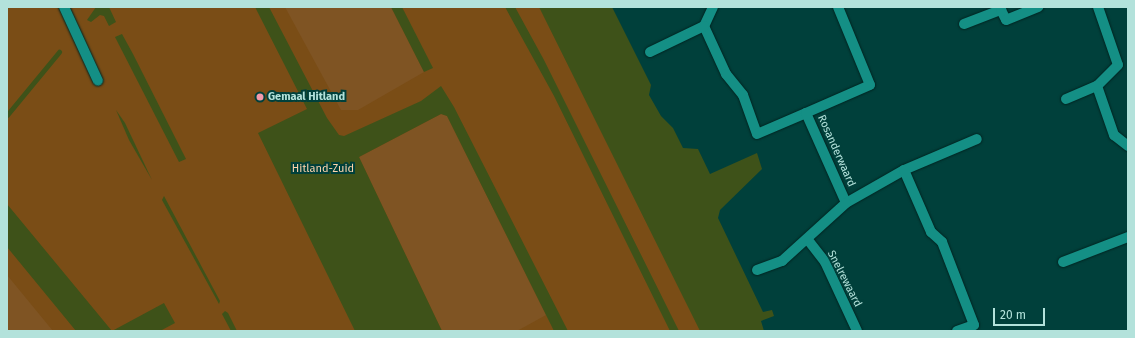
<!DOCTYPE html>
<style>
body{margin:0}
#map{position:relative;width:1135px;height:338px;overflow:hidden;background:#00403b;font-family:"Fira Sans",sans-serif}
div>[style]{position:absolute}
.green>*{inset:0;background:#7a4d16}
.forest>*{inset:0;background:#7f5423}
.water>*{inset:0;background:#3e5219}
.stream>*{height:5px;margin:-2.5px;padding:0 2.5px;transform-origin:2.5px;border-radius:2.5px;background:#3e5219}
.roads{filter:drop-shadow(0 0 1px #012421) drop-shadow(0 0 1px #012421)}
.minor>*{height:10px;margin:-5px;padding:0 5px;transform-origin:5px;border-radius:5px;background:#148f85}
.dots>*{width:11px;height:11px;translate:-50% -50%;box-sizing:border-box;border:2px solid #00403b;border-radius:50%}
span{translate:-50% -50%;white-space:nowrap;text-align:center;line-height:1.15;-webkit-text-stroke:4px #00403b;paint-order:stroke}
.poi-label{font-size:11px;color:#b3e2db;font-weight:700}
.left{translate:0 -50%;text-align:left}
.street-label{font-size:11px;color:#b3e2db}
.park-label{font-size:11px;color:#fed5ad}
.frame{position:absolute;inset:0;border:8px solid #b3e2db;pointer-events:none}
.scale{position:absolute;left:993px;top:308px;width:52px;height:18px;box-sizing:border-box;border:2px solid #b3e2db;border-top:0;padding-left:5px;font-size:12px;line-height:14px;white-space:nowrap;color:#b3e2db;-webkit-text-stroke:3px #00403b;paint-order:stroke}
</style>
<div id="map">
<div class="green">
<i style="clip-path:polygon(7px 7px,555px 7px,724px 331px,7px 331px)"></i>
</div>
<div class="forest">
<i style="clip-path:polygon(285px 7px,391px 7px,424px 72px,358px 110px,341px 110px)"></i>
<i style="clip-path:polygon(441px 114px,447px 116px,546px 315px,517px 331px,442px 331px,359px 157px)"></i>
<i style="clip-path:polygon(7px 275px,53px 331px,7px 331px)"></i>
</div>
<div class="water">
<i style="clip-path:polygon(96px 7px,109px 7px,116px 22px,109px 26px,104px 16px,100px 15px,91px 22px,87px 20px)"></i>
<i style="clip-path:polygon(255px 7px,269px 7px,327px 118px,339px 135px,344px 136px,421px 101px,441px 86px,454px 107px,568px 331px,554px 331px,447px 116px,441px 114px,359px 157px,442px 331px,355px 331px,258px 133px,307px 109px)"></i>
<i style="clip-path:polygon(391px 7px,402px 7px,433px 68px,424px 72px)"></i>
<i style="clip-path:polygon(505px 7px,515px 7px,544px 60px,679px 331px,670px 331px,554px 96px)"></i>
<i style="clip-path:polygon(539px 7px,612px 7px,651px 85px,649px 95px,661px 116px,673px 128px,683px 148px,698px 149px,710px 174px,757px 153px,762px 169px,720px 210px,718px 218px,763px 312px,772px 310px,774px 316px,761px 321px,764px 331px,700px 331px)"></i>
<i style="clip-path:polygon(122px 34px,133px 54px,186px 159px,179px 162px,115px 37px)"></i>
<i style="clip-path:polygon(116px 110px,125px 123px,152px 180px,129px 140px)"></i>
<i style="clip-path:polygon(164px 196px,220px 301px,219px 304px,162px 200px)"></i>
<i style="clip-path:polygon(7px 204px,112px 331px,164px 303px,175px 323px,160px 331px,76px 331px,7px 247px)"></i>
<i style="clip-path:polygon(225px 311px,228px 313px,237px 331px,231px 331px,222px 314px)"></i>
</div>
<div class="stream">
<i style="left:7px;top:115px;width:82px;rotate:-50.5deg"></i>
</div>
<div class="roads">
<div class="minor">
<i style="left:64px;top:7px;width:81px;rotate:65.3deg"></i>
<i style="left:713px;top:7px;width:21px;rotate:115deg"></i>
<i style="left:704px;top:26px;width:53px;rotate:65.4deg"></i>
<i style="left:726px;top:74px;width:27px;rotate:51deg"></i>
<i style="left:743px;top:95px;width:41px;rotate:70.3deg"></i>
<i style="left:757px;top:134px;width:53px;rotate:-23.2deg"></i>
<i style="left:838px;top:7px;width:84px;rotate:67.7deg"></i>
<i style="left:870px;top:85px;width:70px;rotate:156.4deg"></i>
<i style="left:806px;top:113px;width:98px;rotate:66deg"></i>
<i style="left:846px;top:203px;width:67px;rotate:-29.6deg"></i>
<i style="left:904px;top:170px;width:79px;rotate:-23deg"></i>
<i style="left:1098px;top:7px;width:61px;rotate:71deg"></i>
<i style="left:1118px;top:65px;width:30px;rotate:135deg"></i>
<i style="left:1097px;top:86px;width:52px;rotate:70.9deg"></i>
<i style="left:1114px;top:135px;width:18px;rotate:38deg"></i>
<i style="left:964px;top:24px;width:40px;rotate:-21deg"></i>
<i style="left:1001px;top:10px;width:11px;rotate:63deg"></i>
<i style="left:1006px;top:20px;width:35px;rotate:-22deg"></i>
<i style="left:650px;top:52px;width:60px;rotate:-25.7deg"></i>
<i style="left:1066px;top:99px;width:34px;rotate:-23deg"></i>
<i style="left:904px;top:170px;width:68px;rotate:66.5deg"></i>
<i style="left:931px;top:232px;width:15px;rotate:42deg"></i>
<i style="left:942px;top:242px;width:89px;rotate:68.9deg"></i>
<i style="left:974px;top:325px;width:18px;rotate:161deg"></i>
<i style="left:808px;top:240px;width:28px;rotate:52deg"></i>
<i style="left:825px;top:262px;width:76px;rotate:65.1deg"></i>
<i style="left:1063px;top:262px;width:70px;rotate:-21deg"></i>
<i style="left:757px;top:270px;width:27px;rotate:-20deg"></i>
<i style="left:782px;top:261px;width:86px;rotate:-42.2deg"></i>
</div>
</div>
<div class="dots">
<i style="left:260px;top:97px;background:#f29aac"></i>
</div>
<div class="poi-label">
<span class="left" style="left:268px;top:97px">Gemaal Hitland</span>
</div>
<div class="street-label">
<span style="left:836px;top:151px;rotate:66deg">Rosanderwaard</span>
<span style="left:844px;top:279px;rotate:63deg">Snelrewaard</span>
</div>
<div class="park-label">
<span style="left:323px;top:169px">Hitland-Zuid</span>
</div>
<div class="frame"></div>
<div class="scale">20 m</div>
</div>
